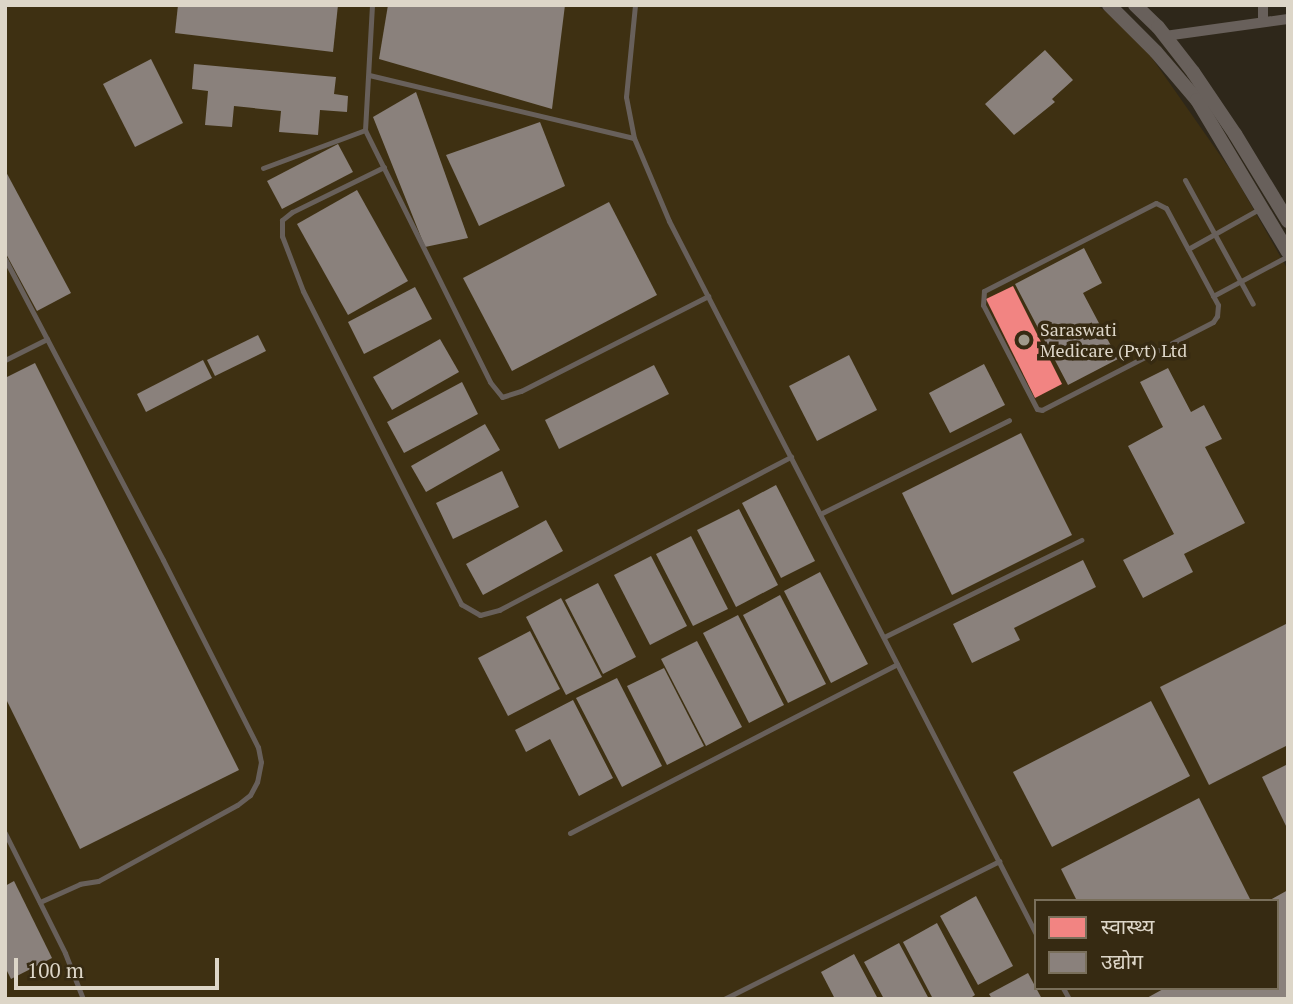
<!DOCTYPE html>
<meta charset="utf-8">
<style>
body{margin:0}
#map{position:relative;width:1293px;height:1004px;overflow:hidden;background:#2e271a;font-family:"PT Serif","Noto Sans Devanagari",serif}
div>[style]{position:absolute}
.built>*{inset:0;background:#3e3012}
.health>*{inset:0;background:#f28482}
.industry>*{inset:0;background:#8a817c}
.service>*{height:5px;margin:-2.5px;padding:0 2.5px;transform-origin:2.5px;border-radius:2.5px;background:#68605b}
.minor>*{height:10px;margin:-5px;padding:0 5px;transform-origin:5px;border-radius:5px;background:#68605b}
.tertiary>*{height:14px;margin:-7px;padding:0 7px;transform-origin:7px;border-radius:7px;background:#68605b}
.dots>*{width:19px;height:19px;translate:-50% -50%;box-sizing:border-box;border:4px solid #362a12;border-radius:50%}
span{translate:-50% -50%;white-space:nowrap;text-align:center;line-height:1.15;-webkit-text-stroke:7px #362a12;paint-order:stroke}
.poi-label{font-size:18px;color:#ddd6c8}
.left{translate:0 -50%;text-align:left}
.frame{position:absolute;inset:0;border:7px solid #ddd6c8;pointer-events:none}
.legend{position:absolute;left:1034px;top:899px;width:245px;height:91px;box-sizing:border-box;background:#362a12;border:2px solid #796f5b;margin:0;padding:9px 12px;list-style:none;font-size:21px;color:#ddd6c8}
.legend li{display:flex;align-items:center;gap:14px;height:35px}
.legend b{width:35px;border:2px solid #796f5b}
.scale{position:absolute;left:14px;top:958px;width:205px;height:32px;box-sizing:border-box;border:4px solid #ddd6c8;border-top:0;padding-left:9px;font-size:21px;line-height:24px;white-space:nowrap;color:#ddd6c8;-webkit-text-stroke:5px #362a12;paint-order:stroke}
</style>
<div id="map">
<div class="built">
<i style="clip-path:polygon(evenodd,5px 5px,1096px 5px,1131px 28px,1234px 175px,1288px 270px,1288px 999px,5px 999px,5px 5px,1036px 901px,1277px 901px,1277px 988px,1036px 988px,1036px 901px)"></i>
</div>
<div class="health">
<i style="clip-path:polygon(1013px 286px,1062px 384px,1035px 398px,986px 299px)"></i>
</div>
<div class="industry">
<i style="clip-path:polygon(178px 5px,338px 5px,333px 52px,175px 33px)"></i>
<i style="clip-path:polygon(388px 5px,565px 5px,552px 109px,379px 59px)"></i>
<i style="clip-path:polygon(1045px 50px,1073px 80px,1052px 99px,1055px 102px,1014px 135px,985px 104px)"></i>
<i style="clip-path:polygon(151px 59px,183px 123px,135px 147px,103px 84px)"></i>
<i style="clip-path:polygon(194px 64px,336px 77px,334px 94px,348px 96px,347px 112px,320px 110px,318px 135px,279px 132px,281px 111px,234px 106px,232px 127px,205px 125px,208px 91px,192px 89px)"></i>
<i style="clip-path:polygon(416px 92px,468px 238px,425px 247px,373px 117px)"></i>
<i style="clip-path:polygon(540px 122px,565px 186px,479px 226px,446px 155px)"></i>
<i style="clip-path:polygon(338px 144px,353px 172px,282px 209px,267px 181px)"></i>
<i style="clip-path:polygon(5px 170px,71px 293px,37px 311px,5px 252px)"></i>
<i style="clip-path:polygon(357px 190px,408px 281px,348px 315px,297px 224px)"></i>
<i style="clip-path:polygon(609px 202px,657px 295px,512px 371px,463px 278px)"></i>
<i style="clip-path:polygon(1084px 248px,1102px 283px,1083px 293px,1118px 359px,1068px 385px,1015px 284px)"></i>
<i style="clip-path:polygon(415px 287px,432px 319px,364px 354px,348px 322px)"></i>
<i style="clip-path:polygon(258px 335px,266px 351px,215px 376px,207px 360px)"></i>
<i style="clip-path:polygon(440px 339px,459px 372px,392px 410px,373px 377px)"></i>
<i style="clip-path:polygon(849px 355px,877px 410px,817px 441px,789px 386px)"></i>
<i style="clip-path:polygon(203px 360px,212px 378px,146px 412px,137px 394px)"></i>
<i style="clip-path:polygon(35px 363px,239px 770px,80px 849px,5px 697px,5px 378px)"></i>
<i style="clip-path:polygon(984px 364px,1005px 405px,950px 433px,929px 393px)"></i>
<i style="clip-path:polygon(654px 365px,669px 394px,559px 449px,545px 420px)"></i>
<i style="clip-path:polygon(1168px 368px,1191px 412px,1204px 405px,1222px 439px,1205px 447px,1245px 523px,1184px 554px,1193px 572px,1143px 598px,1123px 560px,1174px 534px,1128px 446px,1163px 427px,1140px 382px)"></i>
<i style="clip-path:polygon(462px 382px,478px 414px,404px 453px,387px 422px)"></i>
<i style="clip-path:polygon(485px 424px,500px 450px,426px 492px,411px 466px)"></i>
<i style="clip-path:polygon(1021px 433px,1072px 535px,952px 595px,902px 493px)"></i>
<i style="clip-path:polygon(502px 471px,519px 507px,453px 539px,436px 503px)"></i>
<i style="clip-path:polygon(776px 485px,815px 561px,781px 578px,742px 503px)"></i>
<i style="clip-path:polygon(739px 509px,778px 585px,736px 607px,697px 530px)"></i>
<i style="clip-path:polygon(546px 520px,563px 551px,483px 595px,466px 564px)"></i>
<i style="clip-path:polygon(691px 536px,728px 609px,693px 626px,656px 554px)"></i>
<i style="clip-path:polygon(651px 556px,687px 626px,650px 645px,614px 575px)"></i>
<i style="clip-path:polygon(1083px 560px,1096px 587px,1014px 628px,1020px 640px,972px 663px,953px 624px)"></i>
<i style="clip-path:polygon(820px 572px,868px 664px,831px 683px,784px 591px)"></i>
<i style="clip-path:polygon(598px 583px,636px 657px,603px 674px,565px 600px)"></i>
<i style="clip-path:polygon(780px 595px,826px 684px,788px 703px,743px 615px)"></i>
<i style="clip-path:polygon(561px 598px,602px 677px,566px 695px,526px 617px)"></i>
<i style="clip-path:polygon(738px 615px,784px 705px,749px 723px,703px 633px)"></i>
<i style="clip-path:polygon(1288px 623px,1288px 745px,1209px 785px,1160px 687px)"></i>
<i style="clip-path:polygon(530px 631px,560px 689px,508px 716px,478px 658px)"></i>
<i style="clip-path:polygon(697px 641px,742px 727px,706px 746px,661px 659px)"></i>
<i style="clip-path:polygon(664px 668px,704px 746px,667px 765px,627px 686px)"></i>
<i style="clip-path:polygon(617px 678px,662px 766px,622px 787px,576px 698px)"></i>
<i style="clip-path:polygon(573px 700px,613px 778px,579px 796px,550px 739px,526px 752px,515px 730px)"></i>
<i style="clip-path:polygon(1151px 701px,1190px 776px,1052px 847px,1013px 772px)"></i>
<i style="clip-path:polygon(1288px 764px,1288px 830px,1262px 777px)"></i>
<i style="clip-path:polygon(1199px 798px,1251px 901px,1077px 901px,1061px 869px)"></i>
<i style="clip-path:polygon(14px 881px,52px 958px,11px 979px,5px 967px,5px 886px)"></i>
<i style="clip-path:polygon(1288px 890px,1288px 999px,1145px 999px,1165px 988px,1277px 988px,1277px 901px,1268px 901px)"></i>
<i style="clip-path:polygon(976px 896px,1013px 966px,978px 985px,940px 916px)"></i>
<i style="clip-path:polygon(937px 923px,975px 995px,969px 999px,933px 999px,903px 942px)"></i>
<i style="clip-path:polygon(899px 943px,929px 999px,884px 999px,864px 962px)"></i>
<i style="clip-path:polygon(854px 954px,878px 999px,835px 999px,821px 972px)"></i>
<i style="clip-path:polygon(1028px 973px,1042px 999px,992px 999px,989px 994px)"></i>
</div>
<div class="service">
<i style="left:372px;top:5px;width:125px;rotate:93.2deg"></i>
<i style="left:365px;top:130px;width:281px;rotate:63.6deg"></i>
<i style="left:490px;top:382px;width:19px;rotate:51deg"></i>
<i style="left:502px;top:397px;width:20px;rotate:-18deg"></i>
<i style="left:521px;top:391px;width:210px;rotate:-26.9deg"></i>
<i style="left:635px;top:5px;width:92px;rotate:95.6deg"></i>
<i style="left:626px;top:97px;width:42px;rotate:79deg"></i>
<i style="left:634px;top:138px;width:90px;rotate:67.1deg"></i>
<i style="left:669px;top:221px;width:802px;rotate:62.76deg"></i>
<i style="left:369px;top:75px;width:272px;rotate:13.4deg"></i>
<i style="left:384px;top:167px;width:102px;rotate:153.9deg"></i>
<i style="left:292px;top:212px;width:13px;rotate:141deg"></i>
<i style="left:282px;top:220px;width:16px;rotate:90deg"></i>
<i style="left:282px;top:236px;width:59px;rotate:69.1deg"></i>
<i style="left:303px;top:291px;width:351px;rotate:63.2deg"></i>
<i style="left:461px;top:604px;width:22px;rotate:30deg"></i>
<i style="left:480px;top:615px;width:20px;rotate:-15deg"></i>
<i style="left:499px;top:610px;width:330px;rotate:-27.7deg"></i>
<i style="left:263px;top:168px;width:109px;rotate:-20.4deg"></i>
<i style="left:1185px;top:180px;width:141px;rotate:61.3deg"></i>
<i style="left:1156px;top:203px;width:11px;rotate:27deg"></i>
<i style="left:1166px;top:208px;width:110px;rotate:61.8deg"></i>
<i style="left:1218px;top:305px;width:11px;rotate:95deg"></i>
<i style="left:1217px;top:316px;width:7px;rotate:124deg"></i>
<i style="left:1213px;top:322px;width:192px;rotate:152.8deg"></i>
<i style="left:1042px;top:410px;width:5px;rotate:-169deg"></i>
<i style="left:1037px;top:409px;width:117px;rotate:-117.4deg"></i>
<i style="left:983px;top:305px;width:14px;rotate:-86deg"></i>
<i style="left:984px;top:291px;width:193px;rotate:-27.1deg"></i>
<i style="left:1188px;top:249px;width:84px;rotate:-29.3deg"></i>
<i style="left:5px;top:259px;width:340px;rotate:62.3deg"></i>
<i style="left:163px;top:560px;width:210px;rotate:63.1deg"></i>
<i style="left:258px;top:747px;width:15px;rotate:79deg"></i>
<i style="left:261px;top:762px;width:20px;rotate:101deg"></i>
<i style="left:257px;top:782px;width:15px;rotate:118deg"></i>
<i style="left:250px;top:795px;width:16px;rotate:142deg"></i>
<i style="left:237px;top:805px;width:158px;rotate:151.3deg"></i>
<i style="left:98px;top:881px;width:18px;rotate:171deg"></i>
<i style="left:80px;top:884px;width:44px;rotate:155.8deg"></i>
<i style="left:1213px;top:296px;width:85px;rotate:-28.1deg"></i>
<i style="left:5px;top:360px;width:47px;rotate:-26.6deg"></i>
<i style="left:820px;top:514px;width:211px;rotate:-26.4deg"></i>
<i style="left:884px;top:637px;width:220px;rotate:-26.2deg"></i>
<i style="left:5px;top:833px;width:134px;rotate:63.4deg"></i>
<i style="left:65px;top:953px;width:49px;rotate:68.6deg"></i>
<i style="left:570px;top:833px;width:368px;rotate:-27.3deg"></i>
<i style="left:1063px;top:988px;width:13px;rotate:61deg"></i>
<i style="left:724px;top:999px;width:308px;rotate:-26.6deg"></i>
</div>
<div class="minor">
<i style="left:1263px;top:5px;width:16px;rotate:90deg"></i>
<i style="left:1165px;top:36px;width:124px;rotate:-7.9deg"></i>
</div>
<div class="tertiary">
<i style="left:1109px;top:5px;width:66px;rotate:45deg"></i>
<i style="left:1156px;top:52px;width:63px;rotate:49.5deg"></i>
<i style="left:1197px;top:100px;width:177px;rotate:59.1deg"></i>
<i style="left:1135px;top:5px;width:32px;rotate:44deg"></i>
<i style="left:1158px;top:27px;width:57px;rotate:52.1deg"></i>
<i style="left:1193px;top:72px;width:75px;rotate:55.9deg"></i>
<i style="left:1235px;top:134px;width:102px;rotate:58.7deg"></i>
</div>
<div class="dots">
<i style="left:1024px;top:340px;background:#a0998b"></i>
</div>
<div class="poi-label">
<span class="left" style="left:1040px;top:340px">Saraswati<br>Medicare (Pvt) Ltd</span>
</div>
<div class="frame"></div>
<ul class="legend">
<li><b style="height:19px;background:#f28482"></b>स्वास्थ्य</li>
<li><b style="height:19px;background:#8a817c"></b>उद्योग</li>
</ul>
<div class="scale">100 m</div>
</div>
